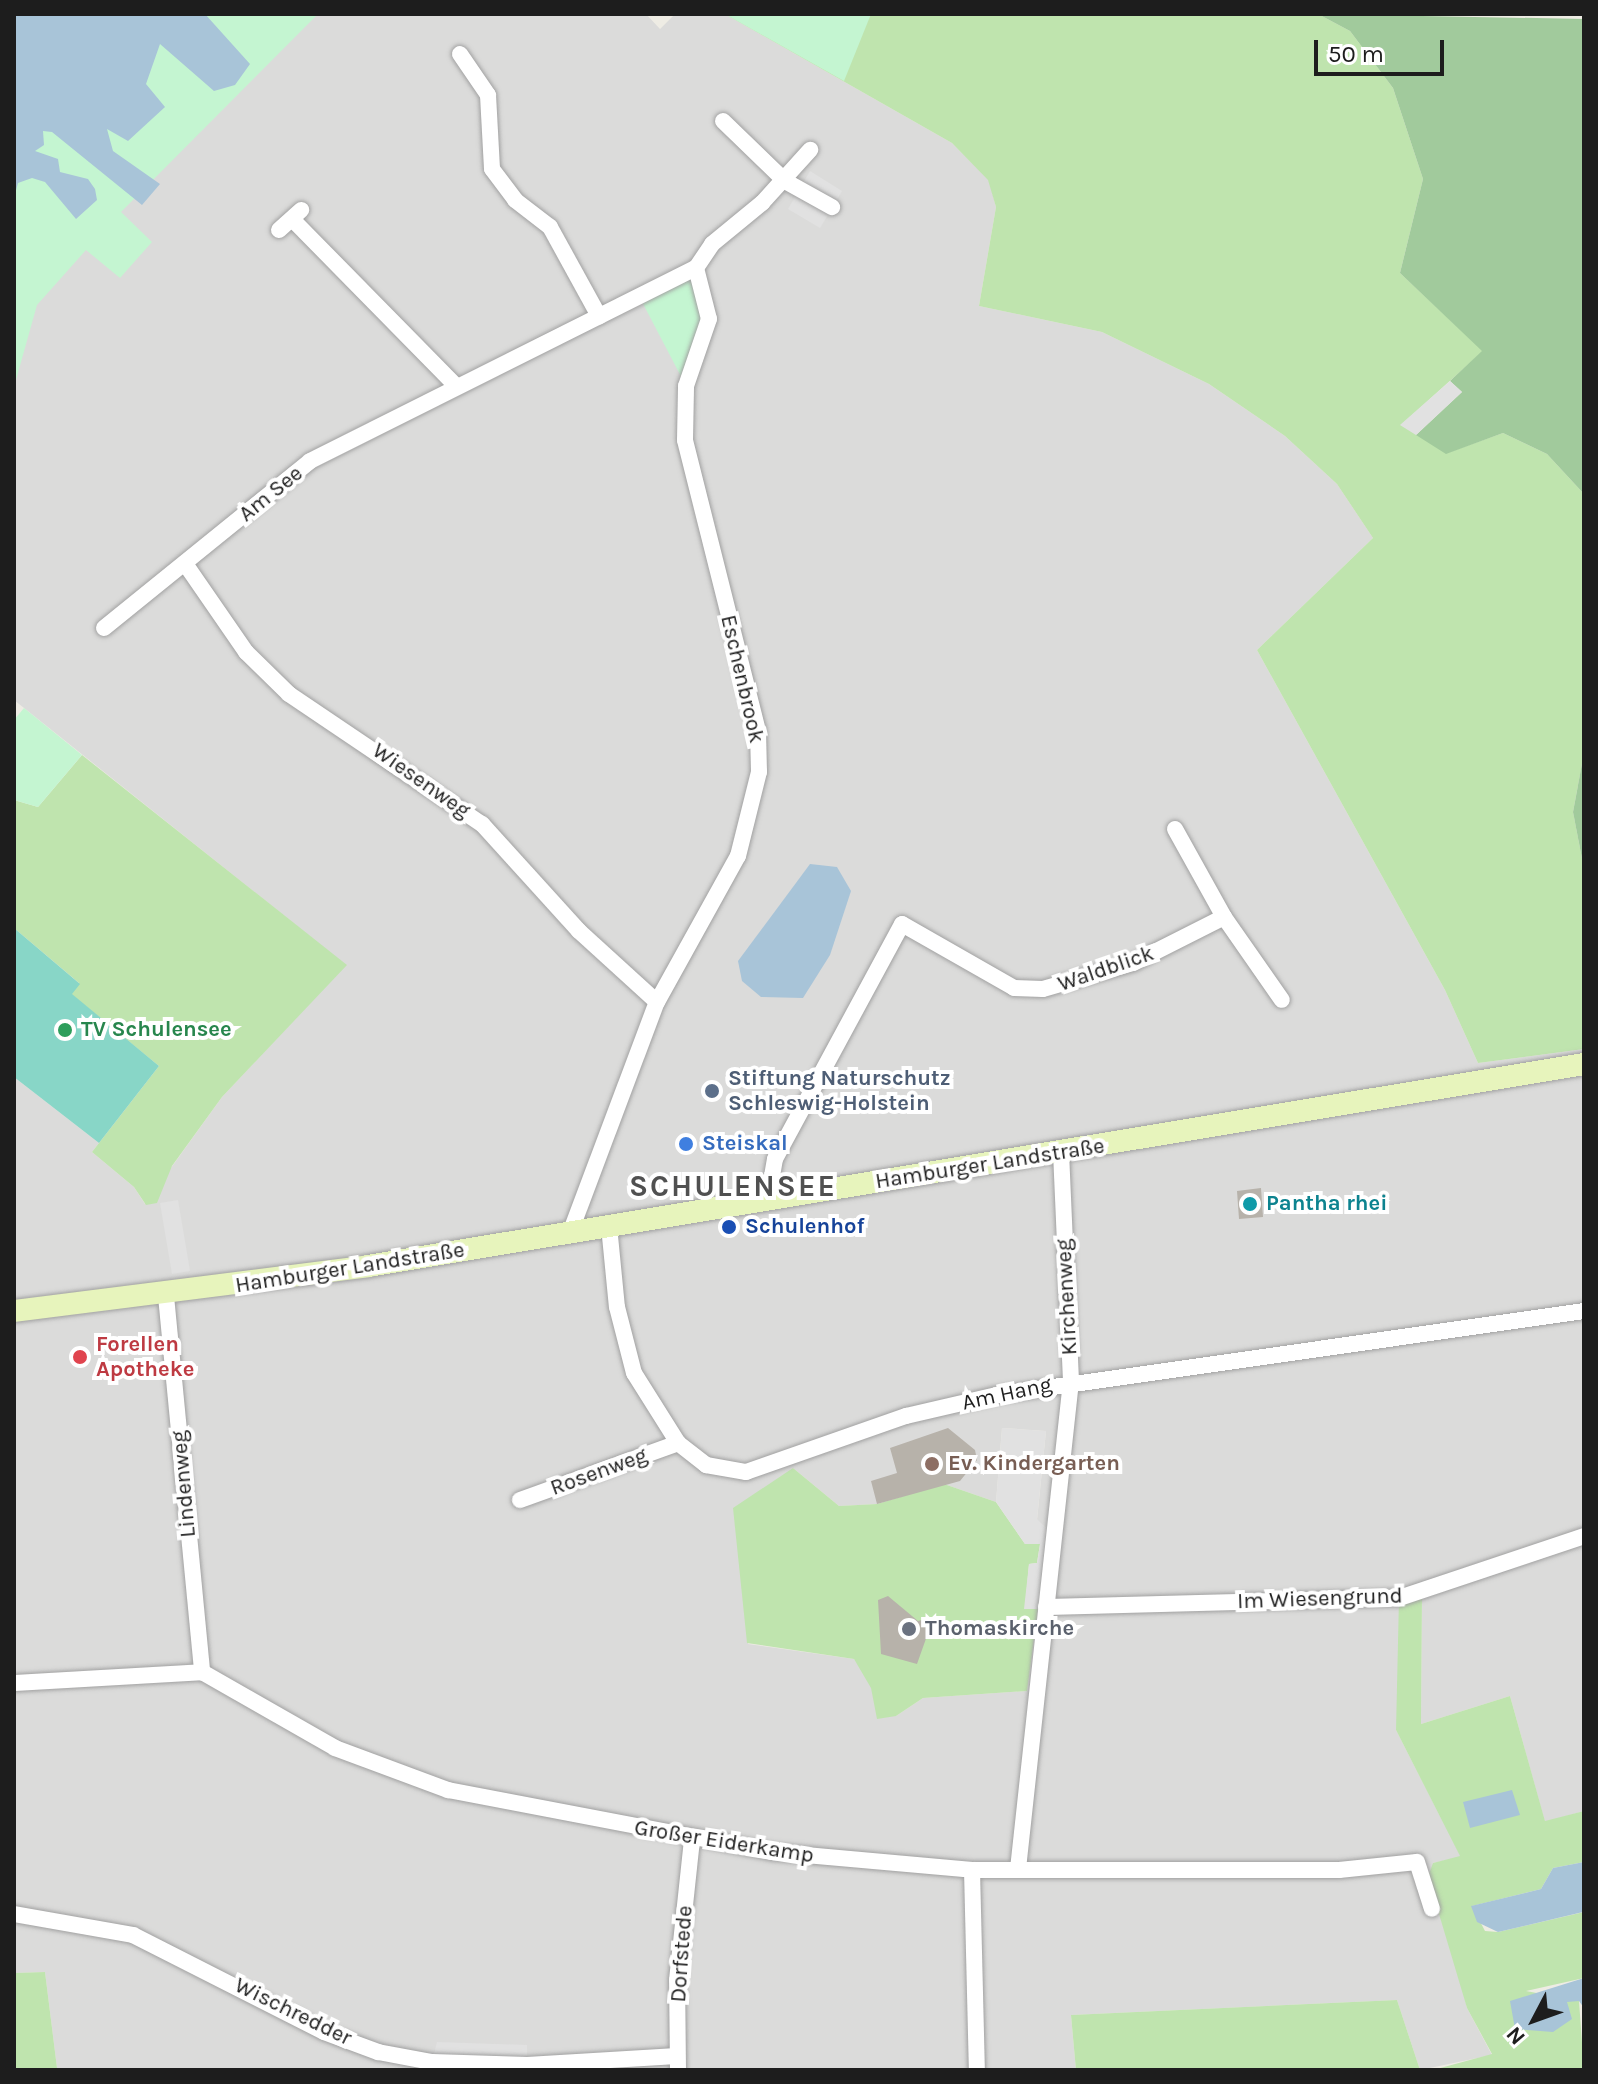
<!DOCTYPE html>
<meta charset="utf-8">
<style>
body{margin:0}
#map{position:relative;width:1598px;height:2084px;overflow:hidden;background:#eeece4;font-family:Karla,sans-serif}
div>[style]{position:absolute}
.residential>*{inset:0;background:#dbdbda}
.grass>*{inset:0;background:#bfe4ae}
.forest>*{inset:0;background:#a1ca9c}
.park>*{inset:0;background:#c4f5d1}
.pitch>*{inset:0;background:#88d6c7}
.parking>*{inset:0;background:#e1e1e1}
.water>*{inset:0;background:#a8c4d8}
.building>*{inset:0;background:#b7b2aa}
.roads{filter:drop-shadow(0 0 2px #a1a1a1) drop-shadow(0 0 2px #a1a1a1)}
.minor>*{height:16px;margin:-8px;padding:0 8px;transform-origin:8px;border-radius:8px;background:#fff}
.secondary>*{height:22px;margin:-11px;padding:0 11px;transform-origin:11px;border-radius:11px;background:#e7f4bc}
.dots>*{width:22px;height:22px;translate:-50% -50%;box-sizing:border-box;border:4px solid #fff;border-radius:50%}
span{translate:-50% -50%;white-space:nowrap;text-align:center;line-height:1.15;-webkit-text-stroke:8px #fff;paint-order:stroke}
.street-label{font-size:22px;color:#1d1d1d}
.leisure-label{font-size:22px;color:#27864d;font-weight:700}
.left{translate:0 -50%;text-align:left}
.service-label{font-size:22px;color:#4e5e75;font-weight:700}
.shop-label{font-size:22px;color:#366cbe;font-weight:700}
.culture-label{font-size:22px;color:#0d838f;font-weight:700}
.transit-label{font-size:22px;color:#164399;font-weight:700}
.health-label{font-size:22px;color:#be3a42;font-weight:700}
.education-label{font-size:22px;color:#785e54;font-weight:700}
.worship-label{font-size:22px;color:#5b616d;font-weight:700}
.district-label{font-size:30px;color:#505050;font-weight:700;letter-spacing:2px}
.frame{position:absolute;inset:0;border:16px solid #1d1d1d;pointer-events:none}
.north{position:absolute;left:1494px;top:1980px;width:80px;height:80px;-webkit-text-stroke:6px #fff;paint-order:stroke;rotate:229deg;font-size:22px;font-weight:700;line-height:32px;text-align:center;color:#1d1d1d}
.north::after{content:'';display:block;margin:auto;width:28px;height:36px;background:#1d1d1d;clip-path:polygon(50% 0,100% 100%,50% 72%,0 100%)}
.scale{position:absolute;left:1314px;top:40px;width:130px;height:36px;box-sizing:border-box;border:4px solid #1d1d1d;border-top:0;padding-left:10px;font-size:24px;line-height:28px;white-space:nowrap;color:#1d1d1d;-webkit-text-stroke:6px #fff;paint-order:stroke}
</style>
<div id="map">
<div class="residential">
<i style="clip-path:polygon(evenodd,309px 14px,646px 14px,660px 29px,675px 14px,725px 14px,952px 143px,989px 180px,996px 207px,979px 306px,1102px 332px,1209px 384px,1285px 436px,1337px 484px,1373px 538px,1257px 650px,1445px 990px,1478px 1063px,1584px 1049px,1584px 1811px,1545px 1822px,1510px 1696px,1421px 1724px,1422px 1594px,1396px 1730px,1461px 1857px,1433px 1863px,1467px 2008px,1492px 2055px,1420px 2070px,1397px 2000px,1071px 2015px,1076px 2070px,57px 2068px,45px 1972px,14px 1973px,14px 1077px,99px 1143px,92px 1152px,134px 1187px,145px 1204px,222px 1097px,346px 965px,14px 700px,14px 259px,150px 172px,309px 14px,1002px 1428px,1046px 1431px,1037px 1520px,1046px 1528px,1027px 1691px,923px 1698px,896px 1716px,854px 1659px,748px 1644px,793px 1468px,839px 1506px,877px 1504px,944px 1484px,996px 1502px,1002px 1428px)"></i>
</div>
<div class="grass">
<i style="clip-path:polygon(725px 14px,1318px 14px,1350px 31px,1393px 88px,1423px 179px,1400px 273px,1483px 351px,1401px 425px,1447px 453px,1503px 433px,1547px 454px,1584px 494px,1584px 753px,1573px 812px,1584px 869px,1584px 1049px,1478px 1063px,1445px 990px,1257px 650px,1373px 538px,1337px 484px,1285px 436px,1209px 384px,1102px 332px,979px 306px,996px 207px,988px 180px,952px 143px)"></i>
<i style="clip-path:polygon(82px 755px,347px 965px,222px 1097px,172px 1166px,157px 1203px,146px 1205px,134px 1187px,92px 1152px,159px 1066px,71px 994px,79px 983px,14px 928px,14px 800px,38px 807px)"></i>
<i style="clip-path:polygon(793px 1468px,839px 1506px,877px 1504px,944px 1484px,996px 1502px,1025px 1544px,1040px 1544px,1037px 1563px,1029px 1564px,1025px 1609px,1038px 1609px,1027px 1691px,923px 1698px,896px 1716px,877px 1719px,871px 1688px,854px 1659px,747px 1643px,733px 1508px)"></i>
<i style="clip-path:polygon(1422px 1594px,1421px 1724px,1510px 1696px,1545px 1821px,1584px 1811px,1584px 1862px,1553px 1868px,1541px 1889px,1472px 1906px,1485px 1931px,1498px 1932px,1584px 1912px,1584px 1978px,1526px 1991px,1579px 2001px,1584px 2070px,1433px 2070px,1492px 2054px,1467px 2008px,1428px 1877px,1433px 1863px,1460px 1856px,1396px 1730px,1399px 1598px)"></i>
<i style="clip-path:polygon(45px 1972px,57px 2068px,14px 2069px,14px 1973px)"></i>
<i style="clip-path:polygon(1397px 2000px,1420px 2070px,1076px 2070px,1071px 2015px)"></i>
</div>
<div class="forest">
<i style="clip-path:polygon(1318px 14px,1584px 19px,1584px 494px,1547px 454px,1503px 433px,1446px 454px,1416px 435px,1462px 392px,1450px 381px,1482px 351px,1400px 273px,1423px 179px,1393px 88px,1350px 31px)"></i>
<i style="clip-path:polygon(1584px 753px,1584px 869px,1573px 812px)"></i>
</div>
<div class="park">
<i style="clip-path:polygon(14px 14px,318px 14px,121px 212px,152px 242px,120px 278px,86px 250px,37px 305px,14px 387px)"></i>
<i style="clip-path:polygon(725px 14px,871px 14px,844px 81px)"></i>
<i style="clip-path:polygon(696px 268px,707px 295px,686px 386px,640px 298px)"></i>
<i style="clip-path:polygon(24px 708px,82px 755px,38px 807px,14px 800px,14px 720px)"></i>
</div>
<div class="pitch">
<i style="clip-path:polygon(14px 928px,80px 984px,72px 994px,159px 1066px,99px 1143px,14px 1077px)"></i>
</div>
<div class="parking">
<i style="clip-path:polygon(810px 171px,842px 191px,820px 228px,788px 209px)"></i>
<i style="clip-path:polygon(1450px 381px,1462px 392px,1416px 435px,1400px 425px)"></i>
<i style="clip-path:polygon(178px 1200px,190px 1271px,172px 1274px,160px 1203px)"></i>
<i style="clip-path:polygon(1002px 1428px,1046px 1431px,1037px 1519px,1046px 1528px,1038px 1609px,1024px 1609px,1029px 1564px,1037px 1563px,1040px 1544px,1025px 1544px,996px 1502px)"></i>
<i style="clip-path:polygon(437px 2042px,527px 2045px,527px 2065px,432px 2062px)"></i>
</div>
<div class="water">
<i style="clip-path:polygon(14px 14px,205px 14px,250px 64px,235px 85px,214px 91px,160px 44px,146px 84px,165px 107px,128px 141px,107px 129px,113px 151px,160px 184px,142px 205px,52px 132px,43px 131px,44px 145px,35px 151px,58px 159px,60px 172px,88px 179px,95px 189px,97px 200px,76px 219px,45px 182px,32px 178px,18px 183px,14px 198px)"></i>
<i style="clip-path:polygon(810px 864px,837px 867px,851px 891px,830px 955px,803px 998px,761px 997px,742px 981px,738px 961px)"></i>
<i style="clip-path:polygon(1512px 1790px,1520px 1815px,1470px 1828px,1463px 1802px)"></i>
<i style="clip-path:polygon(1584px 1862px,1583px 1912px,1498px 1932px,1477px 1922px,1471px 1906px,1541px 1889px,1553px 1868px)"></i>
<i style="clip-path:polygon(1584px 1978px,1584px 2008px,1579px 2001px,1567px 2002px,1572px 2019px,1553px 2032px,1515px 2029px,1510px 2001px)"></i>
</div>
<div class="building">
<i style="clip-path:polygon(1261px 1188px,1263px 1217px,1239px 1219px,1237px 1191px)"></i>
<i style="clip-path:polygon(948px 1428px,975px 1450px,977px 1460px,960px 1481px,877px 1504px,871px 1481px,897px 1473px,890px 1448px)"></i>
<i style="clip-path:polygon(888px 1596px,918px 1621px,932px 1617px,940px 1624px,928px 1633px,917px 1664px,881px 1654px,878px 1600px)"></i>
</div>
<div class="roads">
<div class="minor">
<i style="left:460px;top:54px;width:50px;rotate:55.7deg"></i>
<i style="left:488px;top:95px;width:74px;rotate:86.9deg"></i>
<i style="left:492px;top:169px;width:39px;rotate:53deg"></i>
<i style="left:515px;top:200px;width:44px;rotate:37.6deg"></i>
<i style="left:550px;top:227px;width:102px;rotate:61.2deg"></i>
<i style="left:723px;top:121px;width:86px;rotate:44.1deg"></i>
<i style="left:785px;top:181px;width:54px;rotate:29deg"></i>
<i style="left:292px;top:219px;width:231px;rotate:45.5deg"></i>
<i style="left:279px;top:230px;width:30px;rotate:-42deg"></i>
<i style="left:186px;top:565px;width:106px;rotate:55.4deg"></i>
<i style="left:246px;top:652px;width:60px;rotate:44.3deg"></i>
<i style="left:289px;top:694px;width:233px;rotate:34deg"></i>
<i style="left:482px;top:824px;width:144px;rotate:47.8deg"></i>
<i style="left:579px;top:931px;width:105px;rotate:42.3deg"></i>
<i style="left:104px;top:628px;width:265px;rotate:-39deg"></i>
<i style="left:310px;top:461px;width:432px;rotate:-26.6deg"></i>
<i style="left:696px;top:268px;width:29px;rotate:-56deg"></i>
<i style="left:712px;top:244px;width:65px;rotate:-39.4deg"></i>
<i style="left:762px;top:203px;width:72px;rotate:-47.8deg"></i>
<i style="left:1175px;top:829px;width:101px;rotate:60.9deg"></i>
<i style="left:1224px;top:917px;width:101px;rotate:55.1deg"></i>
<i style="left:768px;top:1199px;width:41px;rotate:-80.1deg"></i>
<i style="left:775px;top:1159px;width:267px;rotate:-61.6deg"></i>
<i style="left:902px;top:924px;width:129px;rotate:29.7deg"></i>
<i style="left:1014px;top:988px;width:29px;rotate:2deg"></i>
<i style="left:1043px;top:989px;width:94px;rotate:-16.1deg"></i>
<i style="left:1133px;top:963px;width:102px;rotate:-26.8deg"></i>
<i style="left:609px;top:1226px;width:81px;rotate:84.4deg"></i>
<i style="left:617px;top:1307px;width:68px;rotate:75.6deg"></i>
<i style="left:634px;top:1373px;width:83px;rotate:57.8deg"></i>
<i style="left:678px;top:1443px;width:36px;rotate:38deg"></i>
<i style="left:706px;top:1465px;width:41px;rotate:9.9deg"></i>
<i style="left:746px;top:1472px;width:170px;rotate:-19.3deg"></i>
<i style="left:906px;top:1416px;width:93px;rotate:-13deg"></i>
<i style="left:997px;top:1395px;width:593px;rotate:-8.14deg"></i>
<i style="left:570px;top:1233px;width:247px;rotate:-69.4deg"></i>
<i style="left:657px;top:1002px;width:167px;rotate:-61deg"></i>
<i style="left:738px;top:856px;width:87px;rotate:-76deg"></i>
<i style="left:759px;top:772px;width:41px;rotate:-91.4deg"></i>
<i style="left:758px;top:731px;width:300px;rotate:-104.1deg"></i>
<i style="left:685px;top:440px;width:54px;rotate:-88.9deg"></i>
<i style="left:686px;top:386px;width:71px;rotate:-71.1deg"></i>
<i style="left:709px;top:319px;width:53px;rotate:-104.3deg"></i>
<i style="left:166px;top:1296px;width:378px;rotate:84.5deg"></i>
<i style="left:520px;top:1500px;width:168px;rotate:-19.8deg"></i>
<i style="left:1046px;top:1607px;width:353px;rotate:-1.5deg"></i>
<i style="left:1399px;top:1598px;width:195px;rotate:-18.5deg"></i>
<i style="left:14px;top:1683px;width:188px;rotate:-3.3deg"></i>
<i style="left:202px;top:1672px;width:153px;rotate:29.7deg"></i>
<i style="left:335px;top:1748px;width:121px;rotate:20.4deg"></i>
<i style="left:448px;top:1790px;width:330px;rotate:10.8deg"></i>
<i style="left:772px;top:1852px;width:201px;rotate:5.1deg"></i>
<i style="left:972px;top:1870px;width:367px"></i>
<i style="left:1339px;top:1870px;width:78px;rotate:-5.9deg"></i>
<i style="left:1417px;top:1862px;width:49px;rotate:72.3deg"></i>
<i style="left:1018px;top:1869px;width:491px;rotate:-83.8deg"></i>
<i style="left:1071px;top:1381px;width:227px;rotate:-92.5deg"></i>
<i style="left:972px;top:1870px;width:200px;rotate:88.6deg"></i>
<i style="left:14px;top:1914px;width:121px;rotate:10deg"></i>
<i style="left:133px;top:1935px;width:214px;rotate:26.9deg"></i>
<i style="left:324px;top:2032px;width:58px;rotate:20.3deg"></i>
<i style="left:378px;top:2052px;width:55px;rotate:10.5deg"></i>
<i style="left:432px;top:2062px;width:95px;rotate:1.8deg"></i>
<i style="left:527px;top:2065px;width:150px;rotate:-3.4deg"></i>
<i style="left:678px;top:2070px;width:90px;rotate:-90.6deg"></i>
<i style="left:677px;top:1980px;width:142px;rotate:-83.9deg"></i>
</div>
<div class="secondary">
<i style="left:14px;top:1311px;width:357px;rotate:-7.2deg"></i>
<i style="left:368px;top:1266px;width:1233px;rotate:-9.43deg"></i>
</div>
</div>
<div class="dots">
<i style="left:65px;top:1030px;background:#2e9e5b"></i>
<i style="left:712px;top:1091px;background:#5c6f8a"></i>
<i style="left:686px;top:1144px;background:#3f7fe0"></i>
<i style="left:1250px;top:1204px;background:#0f9aa8"></i>
<i style="left:729px;top:1227px;background:#1a4fb4"></i>
<i style="left:80px;top:1357px;background:#e0444e"></i>
<i style="left:932px;top:1464px;background:#8d6e63"></i>
<i style="left:909px;top:1629px;background:#6b7280"></i>
</div>
<div class="street-label">
<span style="left:271px;top:494px;rotate:-39deg">Am See</span>
<span style="left:742px;top:679px;rotate:77deg">Eschenbrook</span>
<span style="left:421px;top:781px;rotate:35deg">Wiesenweg</span>
<span style="left:1106px;top:969px;rotate:-19deg">Waldblick</span>
<span style="left:990px;top:1164px;rotate:-9deg">Hamburger Landstraße</span>
<span style="left:350px;top:1268px;rotate:-9deg">Hamburger Landstraße</span>
<span style="left:1067px;top:1297px;rotate:-93deg">Kirchenweg</span>
<span style="left:1007px;top:1394px;rotate:-12deg">Am Hang</span>
<span style="left:599px;top:1472px;rotate:-20deg">Rosenweg</span>
<span style="left:184px;top:1484px;rotate:-95deg">Lindenweg</span>
<span style="left:1320px;top:1599px;rotate:-2deg">Im Wiesengrund</span>
<span style="left:724px;top:1842px;rotate:9deg">Großer Eiderkamp</span>
<span style="left:682px;top:1954px;rotate:-86deg">Dorfstede</span>
<span style="left:293px;top:2012px;rotate:26deg">Wischredder</span>
</div>
<div class="leisure-label">
<span class="left" style="left:81px;top:1030px">TV Schulensee</span>
</div>
<div class="service-label">
<span class="left" style="left:728px;top:1091px">Stiftung Naturschutz<br>Schleswig-Holstein</span>
</div>
<div class="shop-label">
<span class="left" style="left:702px;top:1144px">Steiskal</span>
</div>
<div class="culture-label">
<span class="left" style="left:1266px;top:1204px">Pantha rhei</span>
</div>
<div class="transit-label">
<span class="left" style="left:745px;top:1227px">Schulenhof</span>
</div>
<div class="health-label">
<span class="left" style="left:96px;top:1357px">Forellen<br>Apotheke</span>
</div>
<div class="education-label">
<span class="left" style="left:948px;top:1464px">Ev. Kindergarten</span>
</div>
<div class="worship-label">
<span class="left" style="left:925px;top:1629px">Thomaskirche</span>
</div>
<div class="district-label">
<span style="left:733px;top:1186px">SCHULENSEE</span>
</div>
<div class="frame"></div>
<div class="north">N</div>
<div class="scale">50 m</div>
</div>
